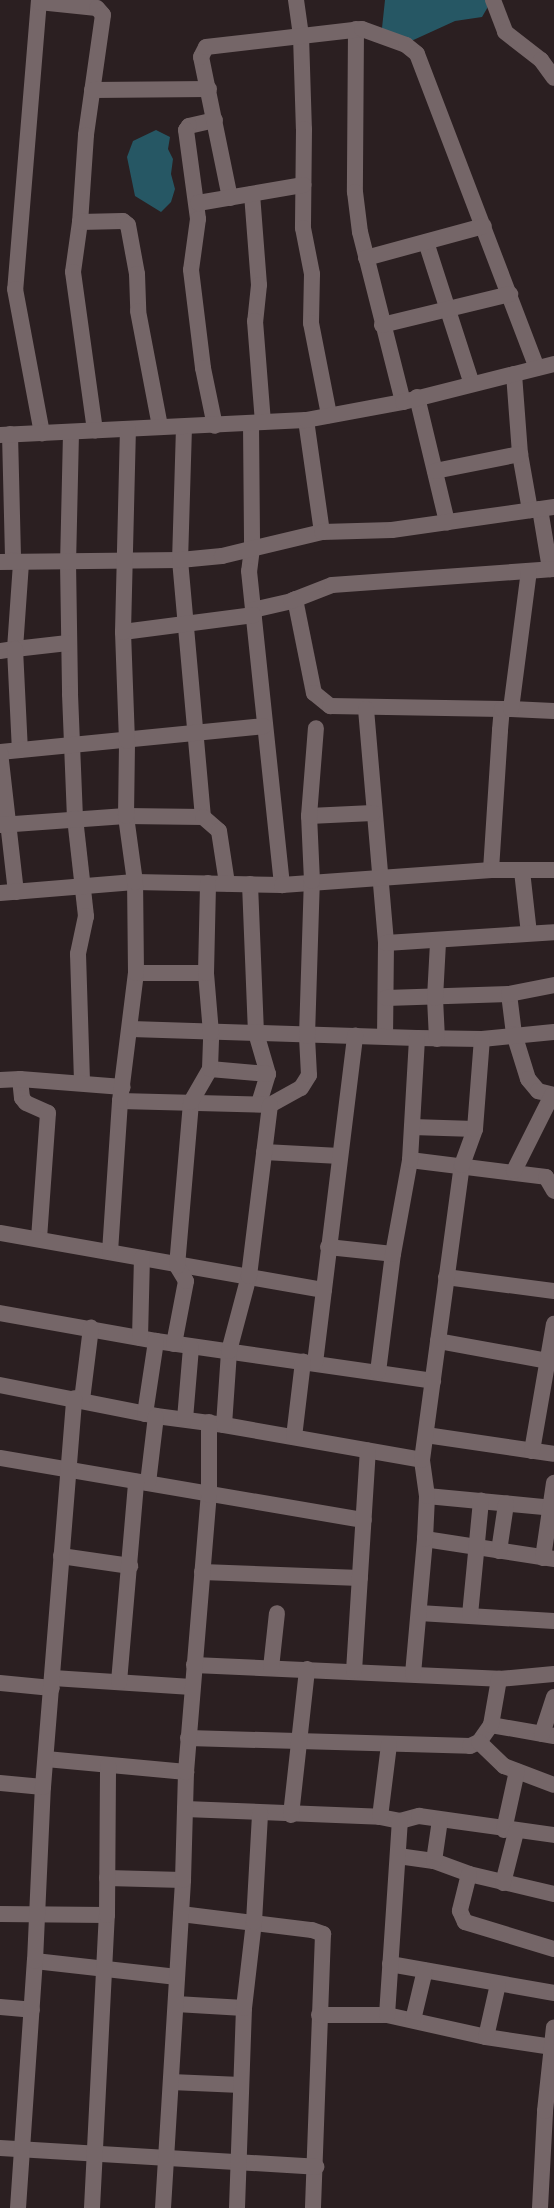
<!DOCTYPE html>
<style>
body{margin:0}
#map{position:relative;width:554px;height:2208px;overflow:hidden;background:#2b1f21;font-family:"Exo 2",sans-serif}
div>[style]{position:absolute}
.water>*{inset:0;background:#265764}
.minor>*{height:16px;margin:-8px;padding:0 8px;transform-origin:8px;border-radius:8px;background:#756668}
span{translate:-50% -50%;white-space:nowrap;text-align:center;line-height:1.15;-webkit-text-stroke:4px #221617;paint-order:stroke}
</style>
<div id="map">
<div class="water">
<i style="clip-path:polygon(385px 0,488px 0,489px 5px,482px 17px,455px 21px,409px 42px,384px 32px,382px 28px)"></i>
<i style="clip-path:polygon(156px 130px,170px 137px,168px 149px,173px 159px,171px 174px,175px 189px,171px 202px,161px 212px,135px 196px,127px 157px,133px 141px)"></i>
</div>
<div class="minor">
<i style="left:39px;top:0;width:290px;rotate:94.7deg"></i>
<i style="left:15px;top:289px;width:147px;rotate:79.4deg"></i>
<i style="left:296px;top:0;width:36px;rotate:82deg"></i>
<i style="left:301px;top:36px;width:93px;rotate:88.2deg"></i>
<i style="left:304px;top:129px;width:99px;rotate:90.6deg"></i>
<i style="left:303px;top:228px;width:47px;rotate:78.9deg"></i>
<i style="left:312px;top:274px;width:49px;rotate:91.2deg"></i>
<i style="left:311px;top:323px;width:94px;rotate:78.9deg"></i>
<i style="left:493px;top:0;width:34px;rotate:69deg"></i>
<i style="left:505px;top:32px;width:46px;rotate:37.9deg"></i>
<i style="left:541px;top:60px;width:22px;rotate:54deg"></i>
<i style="left:39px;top:2px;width:58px;rotate:5.9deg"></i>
<i style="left:97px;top:8px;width:9px;rotate:49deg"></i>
<i style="left:103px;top:15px;width:121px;rotate:98.1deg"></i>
<i style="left:86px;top:135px;width:87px;rotate:93.9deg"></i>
<i style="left:80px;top:222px;width:50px;rotate:98deg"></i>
<i style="left:73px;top:272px;width:160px;rotate:82.1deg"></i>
<i style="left:356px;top:29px;width:163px;rotate:90.4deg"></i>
<i style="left:355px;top:192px;width:40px;rotate:82.9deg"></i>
<i style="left:360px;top:232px;width:175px;rotate:75.8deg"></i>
<i style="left:92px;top:90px;width:117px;rotate:-0.5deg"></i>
<i style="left:215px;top:120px;width:27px;rotate:167deg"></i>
<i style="left:189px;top:126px;width:5px;rotate:127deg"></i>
<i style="left:186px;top:130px;width:90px;rotate:82.3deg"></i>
<i style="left:198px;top:219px;width:51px;rotate:97.8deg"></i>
<i style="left:191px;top:270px;width:99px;rotate:83deg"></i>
<i style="left:203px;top:368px;width:59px;rotate:78.3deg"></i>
<i style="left:252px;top:194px;width:91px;rotate:85.6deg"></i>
<i style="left:259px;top:285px;width:36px;rotate:96deg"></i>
<i style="left:255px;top:321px;width:101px;rotate:85.5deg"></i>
<i style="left:230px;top:198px;width:144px;rotate:-101.6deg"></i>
<i style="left:201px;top:57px;width:11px;rotate:-63deg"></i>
<i style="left:206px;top:47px;width:157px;rotate:-6.6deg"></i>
<i style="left:362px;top:29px;width:47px;rotate:20deg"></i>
<i style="left:406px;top:45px;width:14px;rotate:39deg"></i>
<i style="left:417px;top:54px;width:336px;rotate:69.1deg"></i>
<i style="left:198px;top:203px;width:107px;rotate:-9.7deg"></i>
<i style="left:80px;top:222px;width:43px;rotate:-1.3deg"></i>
<i style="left:123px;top:221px;width:6px;rotate:39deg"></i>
<i style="left:128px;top:225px;width:50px;rotate:79.6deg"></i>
<i style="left:137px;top:274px;width:37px;rotate:88deg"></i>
<i style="left:138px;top:311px;width:117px;rotate:79.2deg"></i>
<i style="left:426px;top:242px;width:149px;rotate:72.1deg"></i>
<i style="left:366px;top:258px;width:122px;rotate:-15.2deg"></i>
<i style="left:382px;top:325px;width:132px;rotate:-13.6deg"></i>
<i style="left:514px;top:374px;width:80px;rotate:85.7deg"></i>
<i style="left:520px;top:454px;width:57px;rotate:79.9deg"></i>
<i style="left:417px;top:397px;width:129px;rotate:76.5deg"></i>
<i style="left:306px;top:420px;width:113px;rotate:81.9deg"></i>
<i style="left:251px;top:424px;width:124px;rotate:89.5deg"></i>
<i style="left:252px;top:548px;width:23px;rotate:97deg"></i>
<i style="left:249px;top:571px;width:316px;rotate:84deg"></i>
<i style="left:184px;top:427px;width:133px;rotate:91.7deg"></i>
<i style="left:180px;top:560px;width:258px;rotate:84.9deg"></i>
<i style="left:71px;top:433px;width:129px;rotate:91.3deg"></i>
<i style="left:68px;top:562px;width:132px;rotate:89.1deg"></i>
<i style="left:70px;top:694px;width:124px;rotate:87.7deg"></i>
<i style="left:75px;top:818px;width:99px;rotate:83.6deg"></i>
<i style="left:86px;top:916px;width:39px;rotate:102deg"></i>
<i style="left:78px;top:954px;width:129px;rotate:88.2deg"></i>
<i style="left:10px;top:434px;width:126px;rotate:88.6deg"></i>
<i style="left:13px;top:560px;width:9px;rotate:21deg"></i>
<i style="left:21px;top:563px;width:86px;rotate:94deg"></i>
<i style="left:15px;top:649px;width:53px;rotate:-6.5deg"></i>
<i style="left:0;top:435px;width:306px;rotate:-2.8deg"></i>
<i style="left:306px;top:420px;width:99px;rotate:-10.5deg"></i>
<i style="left:403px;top:402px;width:156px;rotate:-14.1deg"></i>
<i style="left:435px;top:471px;width:87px;rotate:-11.3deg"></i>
<i style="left:540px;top:509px;width:61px;rotate:80.5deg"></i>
<i style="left:0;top:562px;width:180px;rotate:-0.6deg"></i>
<i style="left:180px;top:560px;width:42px;rotate:-5.4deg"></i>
<i style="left:222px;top:556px;width:103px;rotate:-13.5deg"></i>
<i style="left:322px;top:532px;width:70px;rotate:-1.6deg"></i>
<i style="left:392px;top:530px;width:164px;rotate:-8.1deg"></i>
<i style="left:295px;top:599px;width:96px;rotate:78.6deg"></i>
<i style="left:314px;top:693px;width:21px;rotate:39deg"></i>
<i style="left:330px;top:706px;width:172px;rotate:1deg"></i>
<i style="left:253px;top:610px;width:39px;rotate:-13deg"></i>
<i style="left:291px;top:601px;width:44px;rotate:-21.3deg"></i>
<i style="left:332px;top:585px;width:223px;rotate:-4.1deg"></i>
<i style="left:123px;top:632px;width:132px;rotate:-7.4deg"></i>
<i style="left:0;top:651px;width:15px;rotate:-8deg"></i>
<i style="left:15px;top:649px;width:101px;rotate:87.2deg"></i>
<i style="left:366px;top:709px;width:235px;rotate:85.1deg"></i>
<i style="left:386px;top:943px;width:93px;rotate:90.6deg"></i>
<i style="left:511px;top:709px;width:43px;rotate:2.7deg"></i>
<i style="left:0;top:752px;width:265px;rotate:-5.6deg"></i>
<i style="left:0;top:752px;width:141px;rotate:83.5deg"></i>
<i style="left:309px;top:816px;width:64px;rotate:-2.7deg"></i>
<i style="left:0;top:825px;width:126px;rotate:-4.1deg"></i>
<i style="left:126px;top:816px;width:77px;rotate:0.7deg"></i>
<i style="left:203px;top:817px;width:21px;rotate:41deg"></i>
<i style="left:219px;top:831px;width:53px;rotate:81.3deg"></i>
<i style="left:491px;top:870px;width:140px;rotate:-86.3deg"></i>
<i style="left:500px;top:730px;width:21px;rotate:-85deg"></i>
<i style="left:502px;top:709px;width:9px"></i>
<i style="left:511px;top:709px;width:139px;rotate:-82.6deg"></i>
<i style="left:522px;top:871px;width:62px;rotate:83.6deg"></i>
<i style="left:250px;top:884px;width:149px;rotate:87.7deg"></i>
<i style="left:256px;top:1033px;width:43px;rotate:73.7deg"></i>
<i style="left:268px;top:1074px;width:30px;rotate:107deg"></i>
<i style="left:0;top:893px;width:135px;rotate:-4.7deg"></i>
<i style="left:135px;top:882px;width:147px;rotate:1.2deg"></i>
<i style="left:282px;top:885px;width:210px;rotate:-4.1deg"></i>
<i style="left:491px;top:870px;width:63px"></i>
<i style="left:386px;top:943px;width:168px;rotate:-3.7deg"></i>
<i style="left:136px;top:973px;width:70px"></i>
<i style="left:509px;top:994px;width:40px;rotate:82.9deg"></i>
<i style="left:514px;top:1034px;width:47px;rotate:72.7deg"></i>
<i style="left:528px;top:1079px;width:16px;rotate:50deg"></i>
<i style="left:538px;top:1091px;width:16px;rotate:14deg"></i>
<i style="left:386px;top:998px;width:123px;rotate:-1.9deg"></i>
<i style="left:509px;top:994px;width:46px;rotate:-11.3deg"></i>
<i style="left:131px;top:1029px;width:286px;rotate:1.8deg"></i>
<i style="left:417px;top:1038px;width:65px;rotate:0.9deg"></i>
<i style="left:482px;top:1039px;width:72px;rotate:-5.6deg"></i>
<i style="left:437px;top:1039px;width:41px;rotate:-92.8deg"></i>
<i style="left:435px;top:998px;width:56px;rotate:-86.9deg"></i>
<i style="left:210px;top:1069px;width:58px;rotate:4.9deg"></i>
<i style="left:20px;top:1079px;width:19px;rotate:84deg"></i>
<i style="left:22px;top:1098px;width:6px;rotate:51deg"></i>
<i style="left:26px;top:1103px;width:24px;rotate:24deg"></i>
<i style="left:48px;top:1113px;width:125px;rotate:94.1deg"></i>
<i style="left:0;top:1080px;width:20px;rotate:-3deg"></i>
<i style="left:20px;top:1079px;width:103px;rotate:4.4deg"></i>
<i style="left:120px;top:1101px;width:150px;rotate:1.5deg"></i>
<i style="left:270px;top:1105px;width:35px;rotate:-29deg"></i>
<i style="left:301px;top:1088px;width:15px;rotate:-58deg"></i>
<i style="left:309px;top:1075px;width:39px;rotate:-93deg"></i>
<i style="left:307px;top:1036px;width:155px;rotate:-88.2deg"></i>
<i style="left:312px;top:881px;width:65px;rotate:-92.6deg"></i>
<i style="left:309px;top:816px;width:88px;rotate:-85.5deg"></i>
<i style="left:412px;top:1127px;width:63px;rotate:1.8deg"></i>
<i style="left:264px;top:1152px;width:76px;rotate:3deg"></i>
<i style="left:410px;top:1160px;width:137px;rotate:7.1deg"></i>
<i style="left:546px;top:1177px;width:16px;rotate:60deg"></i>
<i style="left:514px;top:1171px;width:85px;rotate:-63.4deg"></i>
<i style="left:0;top:1233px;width:329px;rotate:10deg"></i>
<i style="left:328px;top:1247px;width:65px;rotate:6.1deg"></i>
<i style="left:110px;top:1252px;width:151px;rotate:-86.2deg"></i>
<i style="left:120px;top:1101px;width:129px;rotate:-82.9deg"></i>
<i style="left:136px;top:973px;width:91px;rotate:-90.6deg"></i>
<i style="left:135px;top:882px;width:67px;rotate:-97.8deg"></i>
<i style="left:126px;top:816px;width:75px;rotate:-89.2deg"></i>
<i style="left:127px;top:741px;width:109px;rotate:-92.1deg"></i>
<i style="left:123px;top:632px;width:203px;rotate:-88.6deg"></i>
<i style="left:446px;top:1277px;width:109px;rotate:7.4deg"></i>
<i style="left:0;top:1313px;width:158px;rotate:10.2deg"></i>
<i style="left:156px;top:1341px;width:280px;rotate:8.2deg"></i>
<i style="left:140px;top:1338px;width:80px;rotate:-88.6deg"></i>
<i style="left:438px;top:1341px;width:118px;rotate:10.3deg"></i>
<i style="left:174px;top:1344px;width:64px;rotate:-79.2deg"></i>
<i style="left:186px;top:1281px;width:17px;rotate:-121deg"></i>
<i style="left:177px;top:1266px;width:165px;rotate:-85.1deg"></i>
<i style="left:191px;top:1102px;width:38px;rotate:-60deg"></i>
<i style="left:210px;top:1069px;width:36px;rotate:-88deg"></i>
<i style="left:211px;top:1033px;width:60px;rotate:-94.8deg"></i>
<i style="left:206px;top:973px;width:90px;rotate:-88.7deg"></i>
<i style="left:315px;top:1363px;width:330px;rotate:-83deg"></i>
<i style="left:378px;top:1372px;width:119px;rotate:-82.8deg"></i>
<i style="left:393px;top:1254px;width:96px;rotate:-79.7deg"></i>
<i style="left:410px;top:1160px;width:122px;rotate:-86.7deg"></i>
<i style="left:0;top:1385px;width:159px;rotate:11.2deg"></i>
<i style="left:156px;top:1416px;width:69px;rotate:7.5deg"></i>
<i style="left:224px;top:1425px;width:201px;rotate:10deg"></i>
<i style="left:82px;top:1400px;width:73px;rotate:-82.9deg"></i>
<i style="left:145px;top:1414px;width:74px;rotate:-81.4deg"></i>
<i style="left:185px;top:1419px;width:72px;rotate:-85.2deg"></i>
<i style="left:224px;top:1425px;width:74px;rotate:-86.1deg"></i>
<i style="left:229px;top:1351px;width:78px;rotate:-75.1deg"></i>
<i style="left:249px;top:1276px;width:172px;rotate:-83deg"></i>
<i style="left:426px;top:1435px;width:129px;rotate:8.4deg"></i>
<i style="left:294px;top:1437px;width:76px;rotate:-83.2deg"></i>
<i style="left:532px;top:1451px;width:129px;rotate:-80.2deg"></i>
<i style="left:0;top:1458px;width:369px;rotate:9.7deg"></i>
<i style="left:148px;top:1483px;width:67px;rotate:-83.2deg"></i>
<i style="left:427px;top:1496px;width:128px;rotate:5.4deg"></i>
<i style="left:425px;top:1539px;width:131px;rotate:8.8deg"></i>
<i style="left:499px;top:1551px;width:48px;rotate:-81.5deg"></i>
<i style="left:61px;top:1556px;width:70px;rotate:8.2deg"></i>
<i style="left:543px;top:1558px;width:76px;rotate:-81.7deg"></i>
<i style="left:202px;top:1572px;width:158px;rotate:2.2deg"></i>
<i style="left:419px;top:1613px;width:135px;rotate:3.4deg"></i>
<i style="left:470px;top:1615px;width:115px;rotate:-84.5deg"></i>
<i style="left:194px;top:1665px;width:305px;rotate:2.6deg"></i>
<i style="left:499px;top:1679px;width:55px;rotate:-5.2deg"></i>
<i style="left:271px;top:1668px;width:55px;rotate:-83.8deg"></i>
<i style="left:354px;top:1671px;width:221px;rotate:-86.4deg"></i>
<i style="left:413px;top:1674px;width:136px;rotate:-84.9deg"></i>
<i style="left:425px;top:1539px;width:43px;rotate:-87.3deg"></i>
<i style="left:427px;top:1496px;width:36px;rotate:-98deg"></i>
<i style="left:422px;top:1460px;width:298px;rotate:-82.3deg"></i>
<i style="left:462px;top:1165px;width:38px;rotate:-70deg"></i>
<i style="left:475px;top:1129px;width:90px;rotate:-85.6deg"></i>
<i style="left:53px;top:1678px;width:139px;rotate:3.7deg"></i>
<i style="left:119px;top:1682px;width:201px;rotate:-85.1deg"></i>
<i style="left:0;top:1683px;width:52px;rotate:5.5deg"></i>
<i style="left:491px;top:1725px;width:64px;rotate:9.9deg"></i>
<i style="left:542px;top:1734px;width:39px;rotate:-72deg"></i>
<i style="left:188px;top:1738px;width:282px;rotate:1.6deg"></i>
<i style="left:470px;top:1746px;width:10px;rotate:-24deg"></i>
<i style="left:479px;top:1742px;width:21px;rotate:-55deg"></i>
<i style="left:491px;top:1725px;width:47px;rotate:-80.1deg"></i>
<i style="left:479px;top:1742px;width:35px;rotate:44deg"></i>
<i style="left:504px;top:1766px;width:53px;rotate:20.8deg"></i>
<i style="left:46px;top:1759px;width:141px;rotate:5.3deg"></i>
<i style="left:0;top:1783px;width:43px;rotate:5.3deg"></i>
<i style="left:185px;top:1809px;width:195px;rotate:2.3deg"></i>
<i style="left:380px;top:1817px;width:20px;rotate:11deg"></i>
<i style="left:400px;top:1821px;width:20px;rotate:-15deg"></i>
<i style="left:419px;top:1816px;width:136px;rotate:8deg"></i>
<i style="left:291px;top:1815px;width:147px;rotate:-83.7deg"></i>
<i style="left:380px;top:1817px;width:73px;rotate:-82.9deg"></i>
<i style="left:504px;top:1830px;width:60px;rotate:-77.6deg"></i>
<i style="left:398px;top:1856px;width:36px;rotate:8deg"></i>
<i style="left:434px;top:1861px;width:37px;rotate:20deg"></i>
<i style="left:469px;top:1874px;width:87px;rotate:13.2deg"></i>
<i style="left:434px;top:1861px;width:41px;rotate:-81.7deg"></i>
<i style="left:469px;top:1874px;width:38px;rotate:104deg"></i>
<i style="left:460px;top:1911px;width:12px;rotate:66deg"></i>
<i style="left:465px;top:1922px;width:93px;rotate:16.9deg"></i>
<i style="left:107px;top:1878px;width:76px;rotate:1.5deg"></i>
<i style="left:503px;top:1883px;width:53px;rotate:-75.7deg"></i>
<i style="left:0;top:1914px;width:107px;rotate:0.5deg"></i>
<i style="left:181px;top:1914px;width:132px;rotate:7deg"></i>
<i style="left:312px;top:1930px;width:12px;rotate:20deg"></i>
<i style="left:323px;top:1934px;width:274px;rotate:92.1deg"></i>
<i style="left:35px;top:1961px;width:143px;rotate:6.4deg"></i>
<i style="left:390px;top:1964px;width:167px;rotate:10deg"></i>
<i style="left:176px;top:2004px;width:68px;rotate:3.4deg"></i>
<i style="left:0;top:2007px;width:32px;rotate:5deg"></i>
<i style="left:319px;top:2015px;width:68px"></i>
<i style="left:387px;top:2015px;width:101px;rotate:12.5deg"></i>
<i style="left:486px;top:2037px;width:67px;rotate:8.6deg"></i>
<i style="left:387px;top:2015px;width:194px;rotate:-86.2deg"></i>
<i style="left:413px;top:2020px;width:51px;rotate:-76.5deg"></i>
<i style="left:486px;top:2037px;width:54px;rotate:-77.2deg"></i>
<i style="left:171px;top:2082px;width:70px;rotate:2.5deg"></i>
<i style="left:0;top:2148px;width:317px;rotate:3.4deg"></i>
<i style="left:18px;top:2208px;width:248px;rotate:-86.1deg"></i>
<i style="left:35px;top:1961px;width:174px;rotate:-87.4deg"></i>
<i style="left:43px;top:1787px;width:390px;rotate:-85.4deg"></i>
<i style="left:92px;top:2208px;width:293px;rotate:-87.1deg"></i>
<i style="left:107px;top:1915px;width:150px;rotate:-89.6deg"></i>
<i style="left:163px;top:2208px;width:329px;rotate:-86.5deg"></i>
<i style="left:183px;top:1880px;width:108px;rotate:-88.4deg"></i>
<i style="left:186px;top:1772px;width:278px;rotate:-85.3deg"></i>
<i style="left:209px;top:1495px;width:73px;rotate:-90deg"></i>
<i style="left:237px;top:2208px;width:200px;rotate:-88deg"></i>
<i style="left:244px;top:2008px;width:87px;rotate:-83.4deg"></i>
<i style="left:254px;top:1922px;width:109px;rotate:-86.8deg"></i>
<i style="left:540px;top:2208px;width:97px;rotate:-87deg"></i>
<i style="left:545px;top:2111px;width:84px;rotate:-83.9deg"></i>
</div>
</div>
